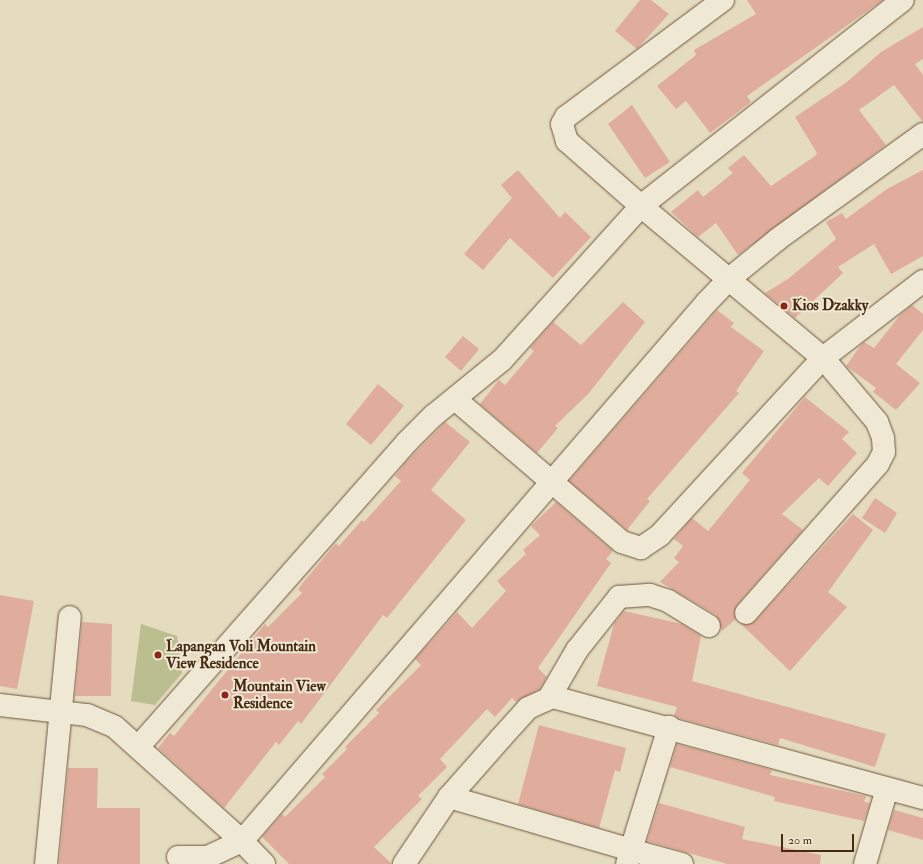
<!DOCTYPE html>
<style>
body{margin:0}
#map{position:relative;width:923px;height:864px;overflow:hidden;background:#e5dbbf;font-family:"IM FELL Double Pica",serif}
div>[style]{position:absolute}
.green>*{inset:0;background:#bbbe8e}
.building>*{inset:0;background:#e0ad9c}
.roads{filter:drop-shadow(0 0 1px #6e563b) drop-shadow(0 0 1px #6e563b)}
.minor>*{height:22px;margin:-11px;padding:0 11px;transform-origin:11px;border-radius:11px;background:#eee8d5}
.dots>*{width:11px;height:11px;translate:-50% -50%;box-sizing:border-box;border:2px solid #eee8d5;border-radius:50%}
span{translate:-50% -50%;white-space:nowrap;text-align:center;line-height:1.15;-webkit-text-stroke:4px #eee8d5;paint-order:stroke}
.poi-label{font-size:15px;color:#47290f;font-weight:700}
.left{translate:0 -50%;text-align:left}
.scale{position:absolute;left:781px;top:834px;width:73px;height:18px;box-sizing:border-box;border:2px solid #47290f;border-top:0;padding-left:5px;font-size:12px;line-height:14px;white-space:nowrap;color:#47290f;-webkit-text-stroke:3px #eee8d5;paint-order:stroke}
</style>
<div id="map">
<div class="green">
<i style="clip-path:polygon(141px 624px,177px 636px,182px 673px,155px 705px,131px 701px)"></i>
</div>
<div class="building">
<i style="clip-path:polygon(640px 0,651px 0,669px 14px,637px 49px,615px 31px)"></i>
<i style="clip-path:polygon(747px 0,883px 0,747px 96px,751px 102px,710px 133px,686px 101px,676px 109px,657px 86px,696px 55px,694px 50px,756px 14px)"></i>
<i style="clip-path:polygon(923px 27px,923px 59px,915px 64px,923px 75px,923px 122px,894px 85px,859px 110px,886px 145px,738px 255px,716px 223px,698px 237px,671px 212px,698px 190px,703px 197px,733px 173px,728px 168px,744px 155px,771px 186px,815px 156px,817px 153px,795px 117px,847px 82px,881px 52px)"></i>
<i style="clip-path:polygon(632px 105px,670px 162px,645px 178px,608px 124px)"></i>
<i style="clip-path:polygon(518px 170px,560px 218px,565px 212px,591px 237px,553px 278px,510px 238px,483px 270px,464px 254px,512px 198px,501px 185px)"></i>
<i style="clip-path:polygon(923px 170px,923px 256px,891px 274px,874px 244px,838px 267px,843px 273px,795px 318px,765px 293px,788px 279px,836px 239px,826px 222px,842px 213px,846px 219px,887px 189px)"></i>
<i style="clip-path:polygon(623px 302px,645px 322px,589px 393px,555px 426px,558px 428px,537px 453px,480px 404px,499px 380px,505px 385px,534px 351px,530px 348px,553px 322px,581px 345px)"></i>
<i style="clip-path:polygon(912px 305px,923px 314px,923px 330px,896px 364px,920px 383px,896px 410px,873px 392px,876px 388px,846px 366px,861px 345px,864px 342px,874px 348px,900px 315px)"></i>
<i style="clip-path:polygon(717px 310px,734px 323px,731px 327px,764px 351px,736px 391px,739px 393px,647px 499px,650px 501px,627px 530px,569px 481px)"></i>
<i style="clip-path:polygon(463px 336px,479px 349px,461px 371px,445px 357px)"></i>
<i style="clip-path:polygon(378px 384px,404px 406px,371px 445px,346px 424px)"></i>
<i style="clip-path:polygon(805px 397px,849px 432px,842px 439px,857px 453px,828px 486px,819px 478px,782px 514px,803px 530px,737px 605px,736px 619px,722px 631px,716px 615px,660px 582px,679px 562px,674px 558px,683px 546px,674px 539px,692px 518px,708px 531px,750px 480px,742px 473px)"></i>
<i style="clip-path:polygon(445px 422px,470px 442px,431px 490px,466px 520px,387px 618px,383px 615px,301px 724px,298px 721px,279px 745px,276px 742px,224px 808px,158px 748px,170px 733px,174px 736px,265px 624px,268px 627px,302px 593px,298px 589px,336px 543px,339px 546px,362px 520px,364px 522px,401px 481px,395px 476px,405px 463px)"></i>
<i style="clip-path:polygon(875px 498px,897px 513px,885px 533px,862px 518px)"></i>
<i style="clip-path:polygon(556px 502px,613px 551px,606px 559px,611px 563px,538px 668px,547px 677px,540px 689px,516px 702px,512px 698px,495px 717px,487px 709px,440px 759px,447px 767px,418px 796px,422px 799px,374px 847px,392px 864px,289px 864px,262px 837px,282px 814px,285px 817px,325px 777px,322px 774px,347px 749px,345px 747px,379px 713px,376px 710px,421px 665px,415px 659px,457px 612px,472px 628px,506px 591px,497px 581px,526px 554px,523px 550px,540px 535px,531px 526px)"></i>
<i style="clip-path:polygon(853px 514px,873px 530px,828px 592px,847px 607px,790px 671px,741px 624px,755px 621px)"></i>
<i style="clip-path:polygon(0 595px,34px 601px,17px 689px,0 686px)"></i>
<i style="clip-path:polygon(624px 611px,682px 624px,701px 636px,692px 681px,886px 734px,875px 767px,780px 738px,778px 745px,678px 718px,674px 716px,677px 707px,597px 686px,614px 624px)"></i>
<i style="clip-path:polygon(82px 622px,112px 624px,111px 696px,75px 696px)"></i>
<i style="clip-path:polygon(539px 725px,626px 748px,620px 772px,615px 770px,599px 828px,518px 804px)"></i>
<i style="clip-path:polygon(677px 744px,772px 770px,770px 775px,866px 796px,864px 802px,870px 803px,864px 821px,774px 801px,775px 797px,670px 767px)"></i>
<i style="clip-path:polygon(68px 768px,98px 768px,97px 808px,140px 808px,140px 864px,59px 864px)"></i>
<i style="clip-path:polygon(659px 803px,745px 827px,742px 839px,821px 855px,820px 864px,727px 864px,647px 841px)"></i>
<i style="clip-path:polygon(894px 810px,923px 818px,923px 840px,888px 830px)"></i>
</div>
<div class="roads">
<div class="minor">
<i style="left:723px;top:0;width:196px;rotate:143.3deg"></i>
<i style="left:566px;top:117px;width:8px;rotate:120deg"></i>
<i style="left:562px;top:124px;width:18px;rotate:74deg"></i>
<i style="left:567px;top:141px;width:98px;rotate:41.3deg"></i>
<i style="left:641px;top:206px;width:333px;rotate:-38.2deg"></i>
<i style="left:455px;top:399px;width:220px;rotate:40.6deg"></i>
<i style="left:622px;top:542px;width:20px;rotate:18deg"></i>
<i style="left:641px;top:548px;width:23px;rotate:-34deg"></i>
<i style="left:660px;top:535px;width:241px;rotate:-47.4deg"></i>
<i style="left:823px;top:358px;width:126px;rotate:-37.6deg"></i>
<i style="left:549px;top:698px;width:56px;rotate:-59.7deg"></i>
<i style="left:577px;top:650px;width:68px;rotate:-51.6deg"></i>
<i style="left:619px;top:597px;width:31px;rotate:-4deg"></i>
<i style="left:650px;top:595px;width:19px;rotate:18deg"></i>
<i style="left:668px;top:601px;width:48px;rotate:31.4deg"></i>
<i style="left:0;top:705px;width:88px;rotate:6.6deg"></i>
<i style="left:87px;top:715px;width:30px;rotate:23deg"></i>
<i style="left:115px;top:727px;width:171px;rotate:41.9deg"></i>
<i style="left:242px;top:841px;width:38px;rotate:155deg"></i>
<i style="left:208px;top:857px;width:30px;rotate:180deg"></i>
<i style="left:139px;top:746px;width:405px;rotate:-48.6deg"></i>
<i style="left:407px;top:442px;width:37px;rotate:-45deg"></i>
<i style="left:433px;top:416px;width:89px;rotate:-39.1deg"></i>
<i style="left:502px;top:360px;width:207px;rotate:-47.9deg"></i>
<i style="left:641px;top:206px;width:237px;rotate:39.9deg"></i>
<i style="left:823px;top:358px;width:84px;rotate:49.8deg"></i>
<i style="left:877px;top:422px;width:17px;rotate:69deg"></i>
<i style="left:883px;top:438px;width:14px;rotate:86deg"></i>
<i style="left:884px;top:452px;width:13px;rotate:117deg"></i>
<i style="left:878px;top:464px;width:199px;rotate:131.5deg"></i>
<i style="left:449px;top:797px;width:190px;rotate:16.2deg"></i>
<i style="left:631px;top:850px;width:129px;rotate:-72.8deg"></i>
<i style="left:46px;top:864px;width:248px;rotate:-84.5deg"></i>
<i style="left:264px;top:864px;width:32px;rotate:-134deg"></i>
<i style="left:242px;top:841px;width:712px;rotate:-49.22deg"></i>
<i style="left:707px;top:302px;width:32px;rotate:-46deg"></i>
<i style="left:729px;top:279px;width:63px;rotate:-39.2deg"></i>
<i style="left:778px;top:239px;width:179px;rotate:-35.9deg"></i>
<i style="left:404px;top:864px;width:81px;rotate:-56.1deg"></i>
<i style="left:449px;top:797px;width:79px;rotate:-48.6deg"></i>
<i style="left:501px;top:738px;width:40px;rotate:-48deg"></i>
<i style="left:528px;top:708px;width:27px;rotate:-24deg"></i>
<i style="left:553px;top:697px;width:384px;rotate:15.3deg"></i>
<i style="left:627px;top:864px;width:15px;rotate:-74deg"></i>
<i style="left:631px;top:850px;width:53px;rotate:15.4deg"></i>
<i style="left:865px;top:864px;width:78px;rotate:-73.7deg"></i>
</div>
</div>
<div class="dots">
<i style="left:784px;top:306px;background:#8f2418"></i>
<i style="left:158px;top:655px;background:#8f2418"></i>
<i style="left:225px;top:695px;background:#8f2418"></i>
</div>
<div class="poi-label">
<span class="left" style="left:792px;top:306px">Kios Dzakky</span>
<span class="left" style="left:166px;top:655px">Lapangan Voli Mountain<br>View Residence</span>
<span class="left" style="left:233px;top:695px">Mountain View<br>Residence</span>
</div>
<div class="scale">20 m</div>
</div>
